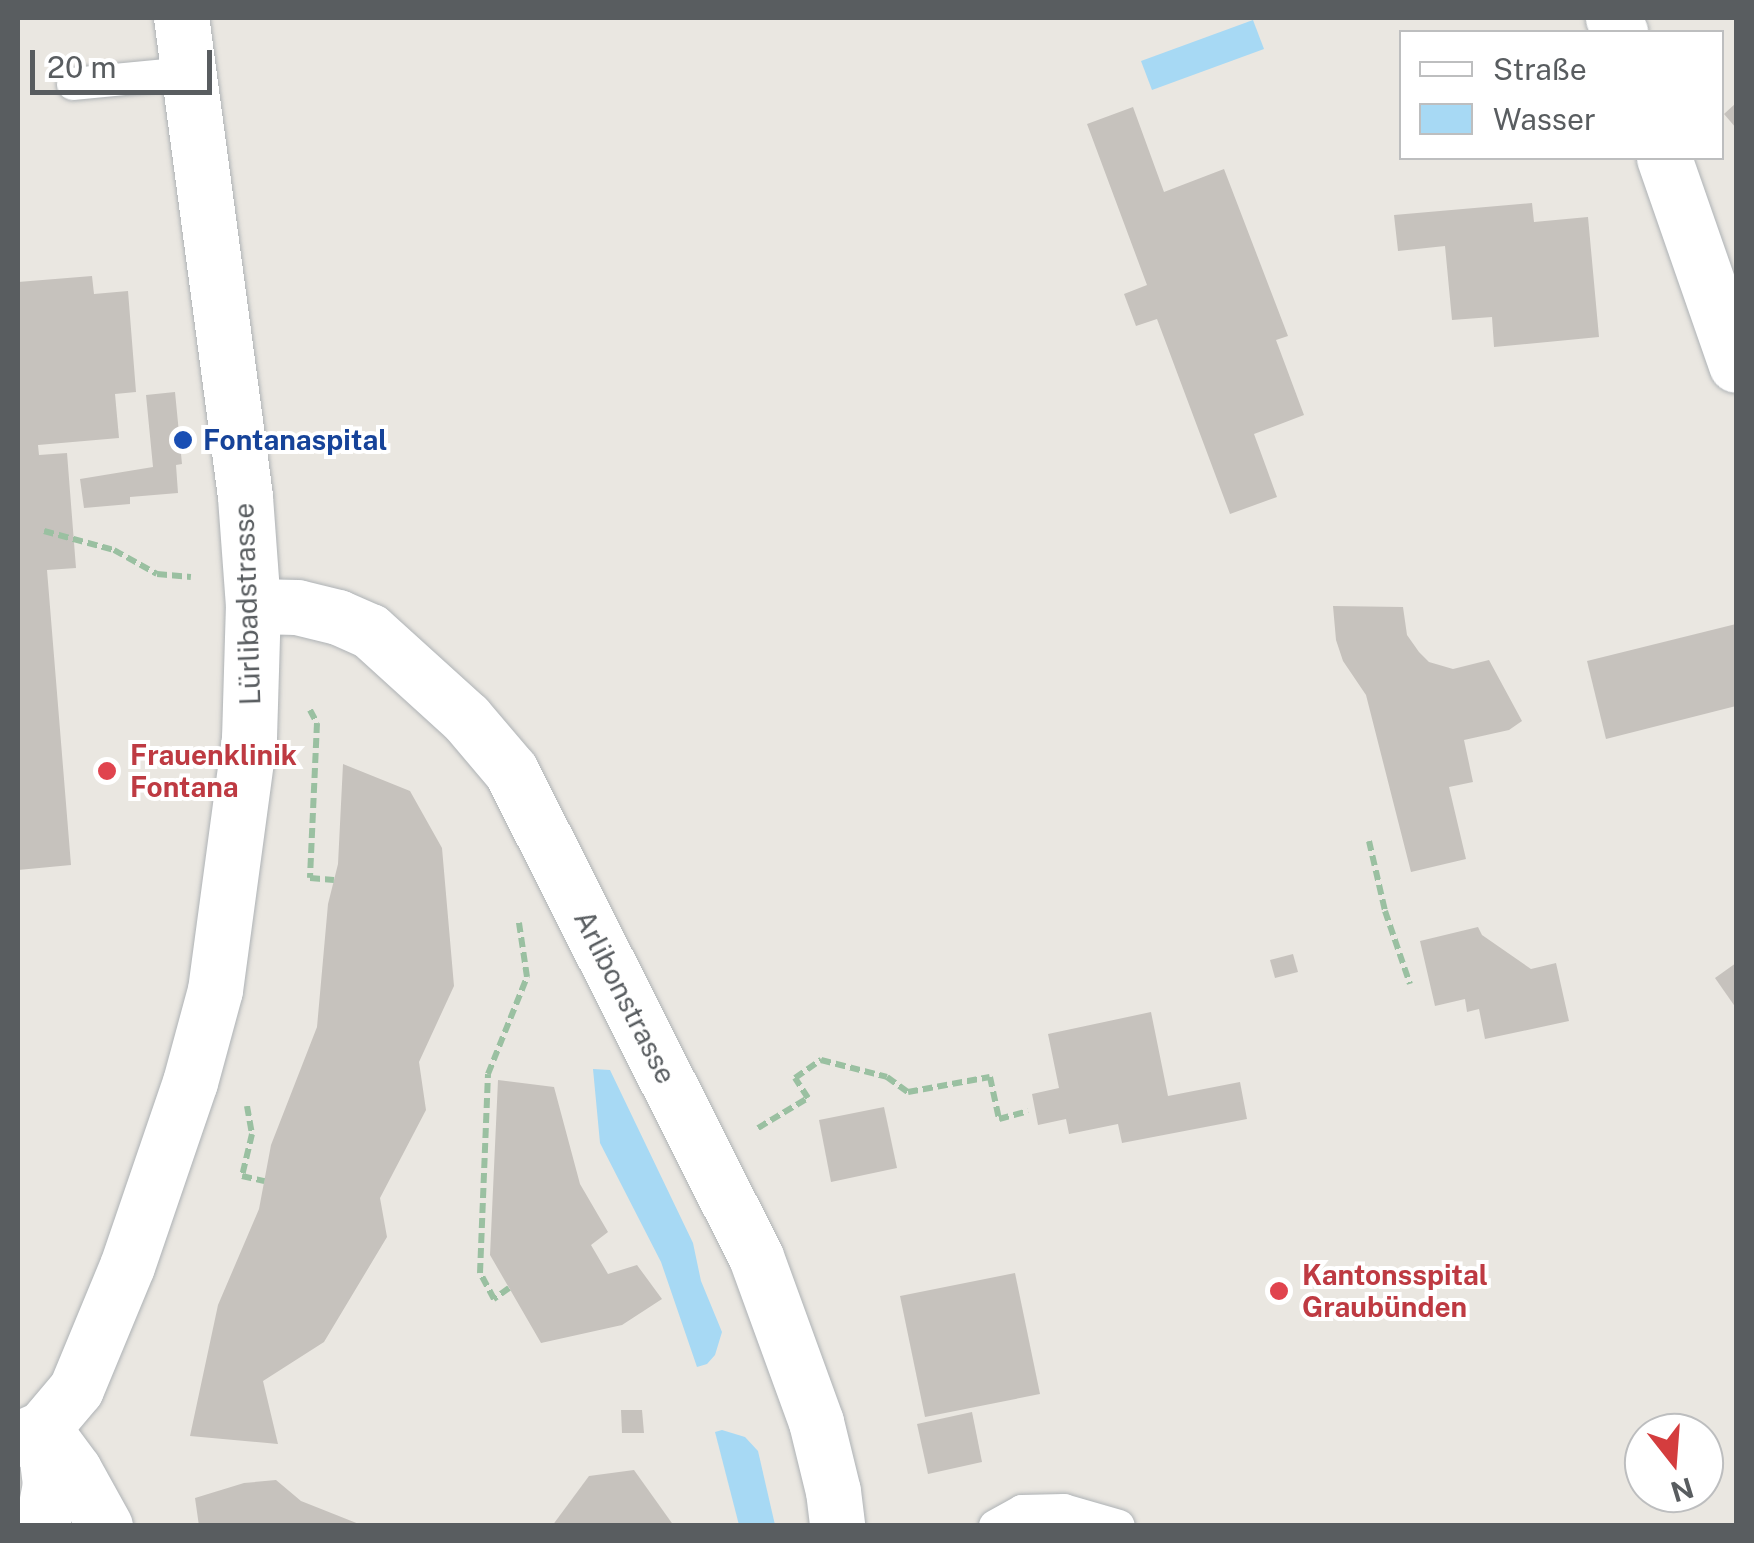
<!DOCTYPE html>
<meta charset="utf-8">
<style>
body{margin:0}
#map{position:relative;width:1754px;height:1543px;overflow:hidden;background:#eae7e1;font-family:"Public Sans",sans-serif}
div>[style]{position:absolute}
.water>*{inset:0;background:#a7d9f4}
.building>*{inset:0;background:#c6c2bd}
.path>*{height:6px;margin-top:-3px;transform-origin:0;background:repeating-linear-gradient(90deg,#9ac0a1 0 10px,transparent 0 15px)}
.roads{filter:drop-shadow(0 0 2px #aeb2b5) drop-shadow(0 0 2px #aeb2b5)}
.lane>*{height:32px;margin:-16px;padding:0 16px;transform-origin:16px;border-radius:16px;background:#fff}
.street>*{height:55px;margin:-27.5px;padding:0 27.5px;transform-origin:27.5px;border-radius:27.5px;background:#fff}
.dots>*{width:28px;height:28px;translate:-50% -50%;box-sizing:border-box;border:5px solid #fff;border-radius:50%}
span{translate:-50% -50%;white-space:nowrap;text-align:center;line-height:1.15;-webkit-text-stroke:8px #fff;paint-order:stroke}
.transit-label{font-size:28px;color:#164399;font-weight:700}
.left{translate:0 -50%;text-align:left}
.street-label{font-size:28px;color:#595d60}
.health-label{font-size:28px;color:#be3a42;font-weight:700}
.frame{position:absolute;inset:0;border:20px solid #595d60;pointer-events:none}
.legend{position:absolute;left:1399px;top:30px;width:325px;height:130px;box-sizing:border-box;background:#fff;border:2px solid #bdbebf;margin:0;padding:12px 18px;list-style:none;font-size:30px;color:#595d60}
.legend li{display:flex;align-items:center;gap:20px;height:50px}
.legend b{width:50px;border:2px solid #bdbebf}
.north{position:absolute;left:1624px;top:1413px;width:100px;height:100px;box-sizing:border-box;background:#fff;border:2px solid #bdbebf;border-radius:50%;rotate:163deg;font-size:28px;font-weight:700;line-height:40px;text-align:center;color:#595d60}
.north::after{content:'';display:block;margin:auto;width:35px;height:45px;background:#d43d3e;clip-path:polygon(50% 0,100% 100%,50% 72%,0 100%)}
.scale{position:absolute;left:30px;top:50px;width:182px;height:45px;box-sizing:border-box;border:5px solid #595d60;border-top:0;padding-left:12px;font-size:30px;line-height:35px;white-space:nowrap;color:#595d60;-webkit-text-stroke:8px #fff;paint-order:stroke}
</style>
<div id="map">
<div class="water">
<i style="clip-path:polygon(1253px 20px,1264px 49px,1152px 90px,1141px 61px)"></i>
<i style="clip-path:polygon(593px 1069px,610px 1070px,693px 1243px,701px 1281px,722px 1332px,715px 1355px,707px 1364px,697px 1367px,661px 1262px,600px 1143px)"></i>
<i style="clip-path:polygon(722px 1430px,745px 1437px,758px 1451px,775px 1525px,739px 1525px,715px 1432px)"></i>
</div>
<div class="building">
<i style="clip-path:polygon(1736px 103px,1736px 128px,1724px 114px)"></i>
<i style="clip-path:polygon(1133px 107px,1164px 192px,1224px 169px,1288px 336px,1276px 340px,1304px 415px,1254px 434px,1277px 497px,1230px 514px,1157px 319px,1136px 326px,1124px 294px,1147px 285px,1087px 124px)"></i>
<i style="clip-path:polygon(1532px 203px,1534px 222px,1588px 217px,1599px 337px,1494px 347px,1492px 317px,1452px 320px,1445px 246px,1398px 251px,1394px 215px)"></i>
<i style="clip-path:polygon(92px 276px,94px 294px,128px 291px,136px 392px,115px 394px,119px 438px,38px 445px,39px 455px,67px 453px,76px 568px,47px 570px,71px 865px,18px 870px,18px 282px)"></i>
<i style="clip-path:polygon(175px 392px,182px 464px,176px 465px,178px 493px,130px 497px,130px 504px,84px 508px,80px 479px,153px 467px,146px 395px)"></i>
<i style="clip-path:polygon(1333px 606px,1403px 607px,1407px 635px,1419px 652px,1429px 662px,1453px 669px,1489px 660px,1522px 721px,1509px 730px,1464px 740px,1473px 782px,1449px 787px,1466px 859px,1411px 872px,1366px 695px,1343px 661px,1336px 640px)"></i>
<i style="clip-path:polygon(1736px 624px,1736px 706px,1606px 739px,1587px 661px)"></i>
<i style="clip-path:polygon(343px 764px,410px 791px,442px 848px,454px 986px,419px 1062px,426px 1110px,380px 1198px,387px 1237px,324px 1342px,263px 1381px,278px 1444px,190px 1436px,218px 1305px,259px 1209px,271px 1145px,317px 1027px,328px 904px,338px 864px)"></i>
<i style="clip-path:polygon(1478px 927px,1482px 935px,1531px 969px,1556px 963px,1569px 1021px,1485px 1039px,1479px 1009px,1467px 1012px,1465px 999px,1435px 1006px,1420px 941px)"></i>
<i style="clip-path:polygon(1293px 954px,1298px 972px,1275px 978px,1270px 960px)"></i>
<i style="clip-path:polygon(1736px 963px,1736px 1008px,1715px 978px)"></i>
<i style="clip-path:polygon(1151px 1012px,1168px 1096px,1240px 1082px,1247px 1119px,1122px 1143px,1118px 1124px,1069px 1134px,1066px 1119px,1038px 1125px,1032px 1094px,1059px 1088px,1048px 1034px)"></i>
<i style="clip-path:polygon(498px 1080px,554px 1087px,580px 1184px,608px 1232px,591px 1245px,608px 1274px,637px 1265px,662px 1299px,622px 1325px,541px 1343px,490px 1255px)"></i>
<i style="clip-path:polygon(884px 1107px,897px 1168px,831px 1182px,819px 1120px)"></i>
<i style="clip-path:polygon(1015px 1273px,1040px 1394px,925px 1417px,900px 1296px)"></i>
<i style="clip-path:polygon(621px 1410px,642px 1410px,644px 1433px,622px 1433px)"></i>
<i style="clip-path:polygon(972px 1412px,982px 1462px,928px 1474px,917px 1424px)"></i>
<i style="clip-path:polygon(634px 1470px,674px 1526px,552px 1526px,589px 1476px)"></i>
<i style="clip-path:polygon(276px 1480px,301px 1501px,364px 1526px,199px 1526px,195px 1498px,244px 1483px)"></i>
</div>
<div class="path">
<i style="left:44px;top:531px;width:73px;rotate:15.2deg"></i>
<i style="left:114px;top:550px;width:49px;rotate:29.2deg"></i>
<i style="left:157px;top:574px;width:34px;rotate:5deg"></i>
<i style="left:310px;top:710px;width:15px;rotate:62deg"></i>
<i style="left:317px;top:723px;width:155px;rotate:92.6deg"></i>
<i style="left:310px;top:878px;width:24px;rotate:5deg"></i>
<i style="left:1369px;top:841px;width:72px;rotate:77.1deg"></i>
<i style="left:1385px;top:911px;width:77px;rotate:71.1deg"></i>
<i style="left:247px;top:1106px;width:28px;rotate:80deg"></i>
<i style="left:252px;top:1134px;width:43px;rotate:103.4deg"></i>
<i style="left:242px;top:1176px;width:23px;rotate:13deg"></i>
<i style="left:758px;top:1128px;width:58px;rotate:-31deg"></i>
<i style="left:808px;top:1098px;width:24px;rotate:-123deg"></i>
<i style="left:795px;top:1078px;width:32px;rotate:-35deg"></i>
<i style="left:821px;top:1060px;width:68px;rotate:14.4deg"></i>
<i style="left:887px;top:1077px;width:26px;rotate:36deg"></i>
<i style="left:908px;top:1092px;width:83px;rotate:-10.4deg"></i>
<i style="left:990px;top:1077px;width:43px;rotate:77.9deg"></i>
<i style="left:999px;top:1119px;width:30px;rotate:-15deg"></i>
<i style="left:509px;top:1288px;width:19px;rotate:144deg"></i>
<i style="left:494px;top:1299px;width:30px;rotate:-118deg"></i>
<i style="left:480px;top:1273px;width:199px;rotate:-87.7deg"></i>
<i style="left:488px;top:1074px;width:105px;rotate:-68.1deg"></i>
<i style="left:527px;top:977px;width:55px;rotate:-98.4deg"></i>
</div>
<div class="roads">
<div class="lane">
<i style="left:73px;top:84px;width:115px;rotate:-5.5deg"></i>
<i style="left:995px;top:1526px;width:31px;rotate:-29deg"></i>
<i style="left:1022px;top:1511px;width:42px;rotate:-1.4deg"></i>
<i style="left:1064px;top:1510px;width:57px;rotate:16.2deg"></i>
</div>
<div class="street">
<i style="left:1613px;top:18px;width:16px;rotate:63deg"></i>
<i style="left:1664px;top:158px;width:219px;rotate:70.8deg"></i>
<i style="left:253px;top:606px;width:44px;rotate:1.3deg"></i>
<i style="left:297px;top:607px;width:42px;rotate:13.7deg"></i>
<i style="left:338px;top:617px;width:35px;rotate:24deg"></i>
<i style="left:370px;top:631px;width:130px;rotate:42.2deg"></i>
<i style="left:466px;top:718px;width:70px;rotate:49.7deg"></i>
<i style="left:511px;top:771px;width:544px;rotate:63.25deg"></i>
<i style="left:756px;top:1257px;width:176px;rotate:70deg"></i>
<i style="left:816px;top:1422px;width:71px;rotate:76.2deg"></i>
<i style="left:833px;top:1491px;width:35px;rotate:83deg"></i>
<i style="left:43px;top:1428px;width:52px;rotate:53.6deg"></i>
<i style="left:74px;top:1470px;width:64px;rotate:61deg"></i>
<i style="left:18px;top:1439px;width:27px;rotate:-24deg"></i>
<i style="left:43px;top:1428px;width:51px;rotate:-49.8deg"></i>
<i style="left:76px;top:1389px;width:133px;rotate:-67.5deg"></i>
<i style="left:127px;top:1266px;width:194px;rotate:-71.1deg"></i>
<i style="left:190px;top:1082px;width:95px;rotate:-74.8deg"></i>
<i style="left:215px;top:990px;width:254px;rotate:-82.3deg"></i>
<i style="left:249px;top:738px;width:132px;rotate:-88.3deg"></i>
<i style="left:253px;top:606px;width:110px;rotate:-94.2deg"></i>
<i style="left:245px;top:496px;width:482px;rotate:-97.6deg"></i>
<i style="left:42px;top:1526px;width:43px;rotate:-79.2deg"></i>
<i style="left:50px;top:1484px;width:56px;rotate:-97.1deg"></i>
</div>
</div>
<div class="dots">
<i style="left:183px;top:440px;background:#1a4fb4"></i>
<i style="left:107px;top:771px;background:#e0444e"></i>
<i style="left:1279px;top:1291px;background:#e0444e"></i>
</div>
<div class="transit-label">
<span class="left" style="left:203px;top:440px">Fontanaspital</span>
</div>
<div class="street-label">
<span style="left:247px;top:604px;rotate:-92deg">Lürlibadstrasse</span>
<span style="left:625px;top:997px;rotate:63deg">Arlibonstrasse</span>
</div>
<div class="health-label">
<span class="left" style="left:130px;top:771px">Frauenklinik<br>Fontana</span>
<span class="left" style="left:1302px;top:1291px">Kantonsspital<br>Graubünden</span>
</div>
<div class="frame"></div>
<ul class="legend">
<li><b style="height:12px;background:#fff"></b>Straße</li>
<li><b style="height:28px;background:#a7d9f4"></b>Wasser</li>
</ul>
<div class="north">N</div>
<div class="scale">20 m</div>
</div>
